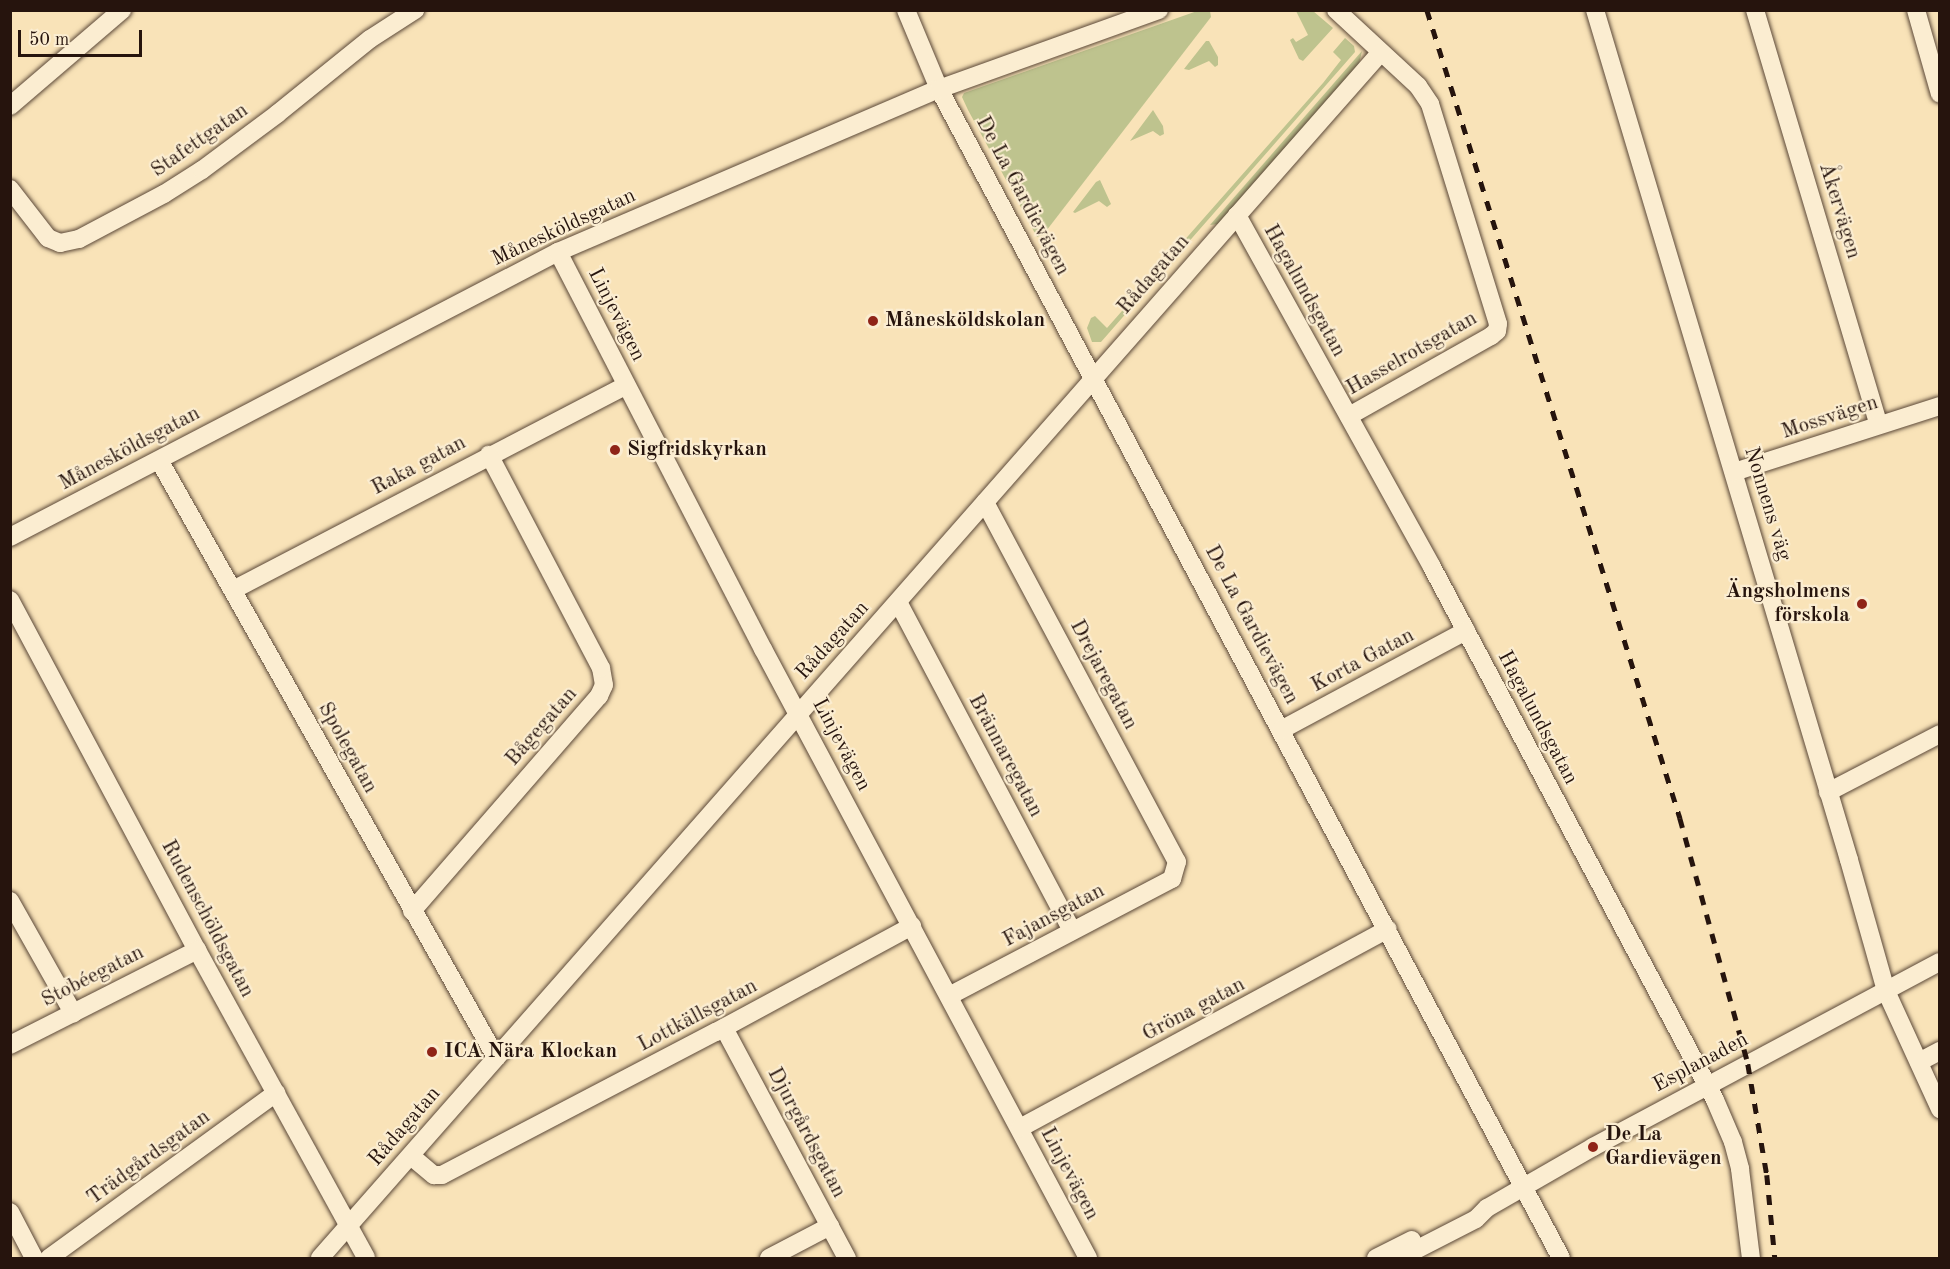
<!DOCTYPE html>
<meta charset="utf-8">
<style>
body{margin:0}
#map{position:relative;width:1950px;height:1269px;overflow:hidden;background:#f9e3b8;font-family:"Old Standard TT",serif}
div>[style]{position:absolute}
.green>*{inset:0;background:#bec38e}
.roads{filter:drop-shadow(0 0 2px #5b4838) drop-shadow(0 0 2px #5b4838)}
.minor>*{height:18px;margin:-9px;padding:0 9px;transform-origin:9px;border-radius:9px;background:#fbedd1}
.rail>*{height:4.5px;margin-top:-2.25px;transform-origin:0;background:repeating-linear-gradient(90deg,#26140d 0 10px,transparent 0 20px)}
.dots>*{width:16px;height:16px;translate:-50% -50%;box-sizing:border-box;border:3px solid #fbedd1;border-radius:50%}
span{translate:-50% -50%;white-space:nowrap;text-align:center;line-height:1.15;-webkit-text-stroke:4.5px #fbedd1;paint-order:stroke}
.street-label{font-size:21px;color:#26140d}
.poi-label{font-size:21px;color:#26140d;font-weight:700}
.left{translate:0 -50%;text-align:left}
.right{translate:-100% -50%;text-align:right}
.frame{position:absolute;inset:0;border:12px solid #26140d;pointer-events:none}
.scale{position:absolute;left:18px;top:30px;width:124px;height:27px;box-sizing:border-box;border:3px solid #26140d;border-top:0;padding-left:8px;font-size:18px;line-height:21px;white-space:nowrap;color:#26140d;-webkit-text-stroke:4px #fbedd1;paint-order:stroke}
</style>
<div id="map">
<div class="green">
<i style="clip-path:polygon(1200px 10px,1210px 11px,1211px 17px,1043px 235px,1037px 237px,968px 110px,962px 97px,964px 93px)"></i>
<i style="clip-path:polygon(1296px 11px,1313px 11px,1333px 28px,1303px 61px,1299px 59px,1290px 40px,1293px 38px,1296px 42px,1308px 35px)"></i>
<i style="clip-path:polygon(1345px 38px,1354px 46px,1355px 52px,1101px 342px,1092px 342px,1087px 328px,1091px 318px,1095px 316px,1107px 328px,1323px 83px,1341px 60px,1333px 52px)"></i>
<i style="clip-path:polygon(1206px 41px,1209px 41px,1218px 57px,1218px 65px,1215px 67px,1209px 61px,1189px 70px,1184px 69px)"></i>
<i style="clip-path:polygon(1362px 51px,1359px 64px,1218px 224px,1210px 225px)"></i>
<i style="clip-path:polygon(1153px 110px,1163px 126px,1164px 134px,1160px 136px,1153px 131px,1130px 141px)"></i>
<i style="clip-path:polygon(1100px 180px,1111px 204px,1107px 207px,1099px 201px,1075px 213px,1073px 212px,1096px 182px)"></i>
</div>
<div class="roads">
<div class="minor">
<i style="left:906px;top:10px;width:86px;rotate:67.3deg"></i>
<i style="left:939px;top:89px;width:1324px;rotate:61.98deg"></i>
<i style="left:1336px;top:10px;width:112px;rotate:42.8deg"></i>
<i style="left:1418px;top:86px;width:22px;rotate:56deg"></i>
<i style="left:1430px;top:104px;width:230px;rotate:72.8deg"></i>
<i style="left:1498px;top:324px;width:7px;rotate:98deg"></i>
<i style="left:1497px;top:331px;width:8px;rotate:140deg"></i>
<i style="left:1491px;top:336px;width:163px;rotate:150.6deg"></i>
<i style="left:1595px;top:10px;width:887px;rotate:73.36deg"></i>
<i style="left:1849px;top:860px;width:136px;rotate:74.2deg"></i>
<i style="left:1886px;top:991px;width:130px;rotate:65.4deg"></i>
<i style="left:1755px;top:10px;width:433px;rotate:73.4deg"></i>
<i style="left:1916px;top:10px;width:87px;rotate:74.1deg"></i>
<i style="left:10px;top:106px;width:148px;rotate:-40.6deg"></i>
<i style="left:10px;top:189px;width:62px;rotate:52.2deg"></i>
<i style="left:48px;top:238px;width:13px;rotate:23deg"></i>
<i style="left:60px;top:243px;width:19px;rotate:-12deg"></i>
<i style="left:79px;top:239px;width:96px;rotate:-27.9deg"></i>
<i style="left:164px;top:194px;width:45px;rotate:-32.3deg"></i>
<i style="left:202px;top:170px;width:94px;rotate:-36.7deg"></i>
<i style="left:277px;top:114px;width:119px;rotate:-38.9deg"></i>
<i style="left:370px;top:39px;width:54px;rotate:-32.8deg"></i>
<i style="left:1237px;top:215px;width:402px;rotate:61deg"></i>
<i style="left:1432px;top:567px;width:603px;rotate:62.03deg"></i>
<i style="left:1715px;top:1100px;width:46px;rotate:66.8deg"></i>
<i style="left:1733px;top:1142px;width:28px;rotate:75deg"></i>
<i style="left:1740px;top:1169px;width:90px;rotate:83deg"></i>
<i style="left:558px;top:252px;width:447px;rotate:62.7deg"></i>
<i style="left:763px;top:649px;width:690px;rotate:61.91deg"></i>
<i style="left:159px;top:460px;width:686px;rotate:60.56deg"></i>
<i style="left:1734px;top:472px;width:216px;rotate:-17.8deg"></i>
<i style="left:10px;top:537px;width:618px;rotate:-27.48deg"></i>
<i style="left:558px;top:252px;width:414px;rotate:-23.2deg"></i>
<i style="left:939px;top:89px;width:234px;rotate:-19.8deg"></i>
<i style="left:233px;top:590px;width:443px;rotate:-27.5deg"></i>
<i style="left:10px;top:600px;width:397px;rotate:61.9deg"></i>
<i style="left:197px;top:950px;width:351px;rotate:61.2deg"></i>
<i style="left:898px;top:602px;width:372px;rotate:62.1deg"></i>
<i style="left:1281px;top:730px;width:210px;rotate:-28.2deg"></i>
<i style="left:1828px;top:792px;width:126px;rotate:-27.4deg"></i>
<i style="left:10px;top:901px;width:129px;rotate:60.6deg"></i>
<i style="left:412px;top:911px;width:285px;rotate:-49deg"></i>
<i style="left:599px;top:696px;width:12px;rotate:-66deg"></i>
<i style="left:604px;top:685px;width:17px;rotate:-100deg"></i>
<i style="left:601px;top:668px;width:241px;rotate:-117.7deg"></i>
<i style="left:949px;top:996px;width:252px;rotate:-27.7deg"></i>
<i style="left:1172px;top:879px;width:18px;rotate:-74deg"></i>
<i style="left:1177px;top:862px;width:408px;rotate:-118.1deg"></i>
<i style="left:724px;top:1028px;width:261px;rotate:61.9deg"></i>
<i style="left:10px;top:1045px;width:210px;rotate:-26.9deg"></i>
<i style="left:1919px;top:1062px;width:24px;rotate:-28deg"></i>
<i style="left:1020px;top:1128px;width:418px;rotate:-28.4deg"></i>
<i style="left:411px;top:1156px;width:30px;rotate:40deg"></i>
<i style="left:434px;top:1175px;width:8px"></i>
<i style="left:442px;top:1175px;width:309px;rotate:-27.6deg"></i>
<i style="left:716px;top:1032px;width:223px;rotate:-28.4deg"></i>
<i style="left:10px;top:1212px;width:52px;rotate:62.4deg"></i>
<i style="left:49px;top:1258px;width:281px;rotate:-36deg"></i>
<i style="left:320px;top:1258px;width:1605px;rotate:-48.66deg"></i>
<i style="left:769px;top:1258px;width:69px;rotate:-27.7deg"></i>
<i style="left:1376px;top:1258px;width:40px;rotate:-26.6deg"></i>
<i style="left:1400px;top:1258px;width:85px;rotate:-27.2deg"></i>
<i style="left:1476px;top:1219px;width:16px;rotate:-45deg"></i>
<i style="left:1487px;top:1208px;width:122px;rotate:-29.9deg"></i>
<i style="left:1593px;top:1147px;width:393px;rotate:-28.1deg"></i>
</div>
</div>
<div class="rail">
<i style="left:1427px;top:10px;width:847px;rotate:72.61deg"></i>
<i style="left:1680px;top:818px;width:255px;rotate:74.5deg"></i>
<i style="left:1748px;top:1064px;width:113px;rotate:80.3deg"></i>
<i style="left:1767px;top:1175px;width:83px;rotate:84.5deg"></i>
</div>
<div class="dots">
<i style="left:873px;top:321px;background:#8f2418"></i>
<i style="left:615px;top:450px;background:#8f2418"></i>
<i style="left:1862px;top:604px;background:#8f2418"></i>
<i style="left:432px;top:1052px;background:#8f2418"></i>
<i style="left:1593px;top:1147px;background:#8f2418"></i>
</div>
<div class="street-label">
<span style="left:200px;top:141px;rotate:-35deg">Stafettgatan</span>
<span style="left:1022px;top:196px;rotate:62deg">De La Gardievägen</span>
<span style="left:1839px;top:211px;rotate:73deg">Åkervägen</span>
<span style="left:564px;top:228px;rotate:-25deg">Månesköldsgatan</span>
<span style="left:1154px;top:275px;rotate:-49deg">Rådagatan</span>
<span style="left:1304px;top:291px;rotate:61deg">Hagalundsgatan</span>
<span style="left:616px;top:315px;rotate:63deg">Linjevägen</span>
<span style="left:1412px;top:354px;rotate:-30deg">Hasselrotsgatan</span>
<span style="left:1830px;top:418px;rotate:-18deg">Mossvägen</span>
<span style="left:130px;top:449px;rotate:-28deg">Månesköldsgatan</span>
<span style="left:419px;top:466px;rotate:-28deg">Raka gatan</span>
<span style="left:1767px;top:504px;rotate:73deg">Nonnens väg</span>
<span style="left:1251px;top:625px;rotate:62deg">De La Gardievägen</span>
<span style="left:833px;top:641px;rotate:-48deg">Rådagatan</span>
<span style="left:1363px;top:661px;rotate:-28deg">Korta Gatan</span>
<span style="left:1103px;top:675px;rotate:62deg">Drejaregatan</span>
<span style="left:1537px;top:718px;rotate:62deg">Hagalundsgatan</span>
<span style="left:542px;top:727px;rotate:-49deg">Bågegatan</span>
<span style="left:841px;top:745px;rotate:62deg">Linjevägen</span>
<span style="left:347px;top:748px;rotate:61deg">Spolegatan</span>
<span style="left:1005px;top:756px;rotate:62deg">Brännaregatan</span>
<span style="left:1054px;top:916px;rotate:-28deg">Fajansgatan</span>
<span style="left:207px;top:919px;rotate:62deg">Rudenschöldsgatan</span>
<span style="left:93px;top:977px;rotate:-27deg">Stobéegatan</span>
<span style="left:1194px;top:1010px;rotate:-28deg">Gröna gatan</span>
<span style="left:698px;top:1016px;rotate:-28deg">Lottkällsgatan</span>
<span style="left:1701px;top:1063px;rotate:-28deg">Esplanaden</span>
<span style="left:405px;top:1127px;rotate:-49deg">Rådagatan</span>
<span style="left:806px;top:1133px;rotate:62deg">Djurgårdsgatan</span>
<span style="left:149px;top:1158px;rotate:-36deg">Trädgårdsgatan</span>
<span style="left:1069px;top:1174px;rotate:62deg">Linjevägen</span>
</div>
<div class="poi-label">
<span class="left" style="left:885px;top:321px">Månesköldskolan</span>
<span class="left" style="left:627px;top:450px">Sigfridskyrkan</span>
<span class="right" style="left:1850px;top:604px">Ängsholmens<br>förskola</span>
<span class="left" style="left:444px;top:1052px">ICA Nära Klockan</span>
<span class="left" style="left:1605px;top:1147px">De La<br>Gardievägen</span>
</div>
<div class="frame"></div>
<div class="scale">50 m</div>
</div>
